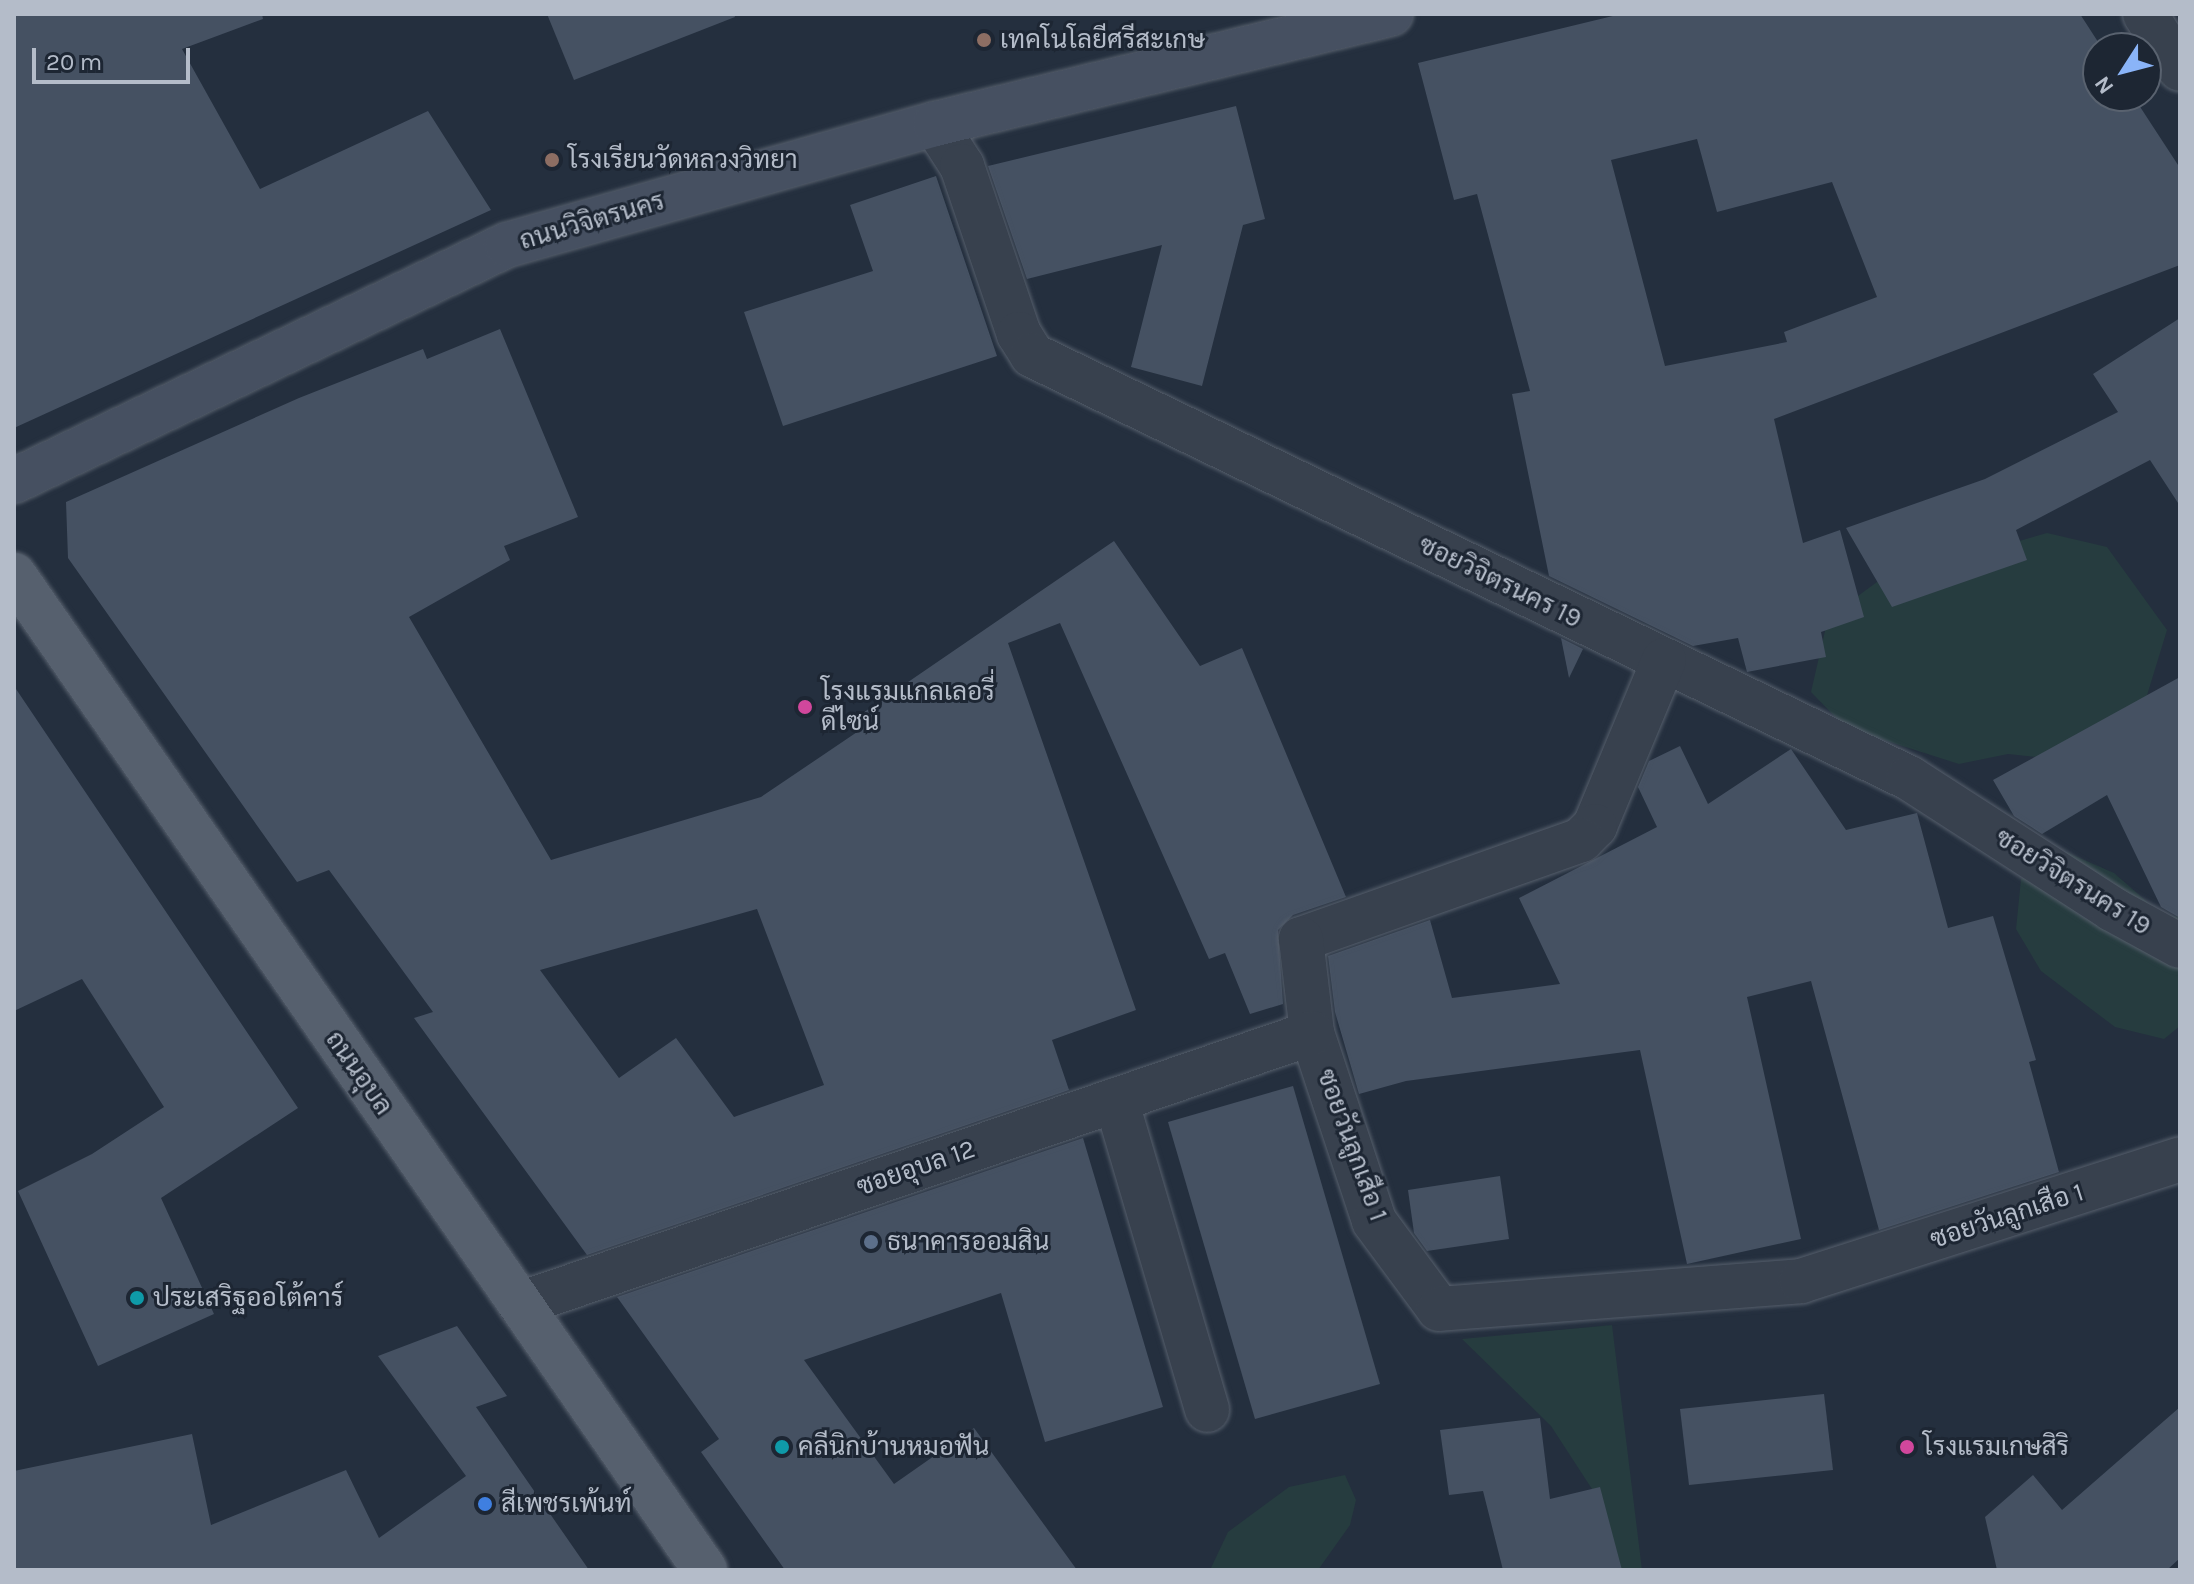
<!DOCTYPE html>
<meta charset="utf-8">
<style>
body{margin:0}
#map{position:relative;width:2194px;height:1584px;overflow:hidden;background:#242f3e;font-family:Karla,Sarabun,sans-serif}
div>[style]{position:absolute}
.green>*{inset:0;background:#263c3f}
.building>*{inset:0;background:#455162}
.roads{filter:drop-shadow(0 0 2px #565f6c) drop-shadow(0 0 2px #565f6c)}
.street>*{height:44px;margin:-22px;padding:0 22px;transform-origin:22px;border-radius:22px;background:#38414e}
.secondary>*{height:44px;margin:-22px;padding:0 22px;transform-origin:22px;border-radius:22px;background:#465061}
.primary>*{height:44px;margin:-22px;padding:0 22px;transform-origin:22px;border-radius:22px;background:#56606e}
.dots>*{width:22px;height:22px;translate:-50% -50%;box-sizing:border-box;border:4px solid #1d2633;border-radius:50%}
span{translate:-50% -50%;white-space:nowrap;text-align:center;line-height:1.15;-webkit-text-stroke:6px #1d2633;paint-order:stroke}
.poi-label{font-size:26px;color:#b4bcc9}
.left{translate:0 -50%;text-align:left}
.street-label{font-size:26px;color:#b4bcc9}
.frame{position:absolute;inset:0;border:16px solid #b4bcc9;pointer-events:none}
.north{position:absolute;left:2082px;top:32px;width:80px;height:80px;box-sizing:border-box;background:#1d2633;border:2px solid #59626f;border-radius:50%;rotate:234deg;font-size:22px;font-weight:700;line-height:32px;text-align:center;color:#b4bcc9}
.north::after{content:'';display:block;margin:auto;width:28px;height:36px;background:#8ab4f8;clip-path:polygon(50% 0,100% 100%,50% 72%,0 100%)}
.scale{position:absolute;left:32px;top:48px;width:158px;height:36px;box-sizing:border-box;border:4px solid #b4bcc9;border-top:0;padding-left:10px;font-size:24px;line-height:28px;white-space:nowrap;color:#b4bcc9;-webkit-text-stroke:6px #1d2633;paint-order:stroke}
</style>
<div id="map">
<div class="green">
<i style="clip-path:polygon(2047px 533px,2107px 547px,2167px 630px,2137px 728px,2086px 762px,2008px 754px,1959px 764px,1846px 728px,1811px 692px,1828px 618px,1877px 582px)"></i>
<i style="clip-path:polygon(2066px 852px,2114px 873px,2161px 914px,2180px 917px,2180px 1026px,2164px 1039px,2115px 1027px,2041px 971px,2016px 929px,2021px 879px)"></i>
<i style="clip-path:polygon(1612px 1325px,1642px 1570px,1619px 1570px,1592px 1489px,1551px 1426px,1462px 1339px)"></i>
<i style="clip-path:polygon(1345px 1475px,1356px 1500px,1350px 1525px,1318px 1570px,1210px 1570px,1228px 1532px,1289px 1487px)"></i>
</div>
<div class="building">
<i style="clip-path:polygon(14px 14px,262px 14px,263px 19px,182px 49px,260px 189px,428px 111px,491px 210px,14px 428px)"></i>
<i style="clip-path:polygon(547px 14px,734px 14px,735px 17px,574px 80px)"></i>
<i style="clip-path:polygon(evenodd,1621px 14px,2080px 14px,2102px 48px,2098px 96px,2133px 96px,2180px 168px,2180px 265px,1774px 419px,1803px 543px,1840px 530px,1864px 617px,1821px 632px,1826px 657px,1747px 672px,1738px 638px,1693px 646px,1549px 576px,1512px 394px,1530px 391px,1477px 194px,1454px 200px,1418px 63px,1621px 14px,1697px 139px,1717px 212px,1832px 182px,1877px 297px,1784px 332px,1787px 342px,1665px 366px,1611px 160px,1697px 139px)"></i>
<i style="clip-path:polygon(1236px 106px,1265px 219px,1243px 225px,1202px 386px,1131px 367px,1162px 245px,1027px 279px,988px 166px)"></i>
<i style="clip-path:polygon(936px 176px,997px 356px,783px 426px,744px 312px,873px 271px,850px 205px)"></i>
<i style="clip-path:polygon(2180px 318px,2180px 506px,2150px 460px,2016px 530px,2027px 560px,1892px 607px,1846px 528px,1985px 479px,2118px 412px,2093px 374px)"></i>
<i style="clip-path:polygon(evenodd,500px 329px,578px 517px,504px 546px,510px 560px,409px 617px,551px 860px,761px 797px,863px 728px,857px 717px,1114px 541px,1200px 666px,1242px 648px,1346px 897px,1293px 915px,1278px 930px,1283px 1004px,1250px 1014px,1225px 953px,1209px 959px,1060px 623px,1008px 643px,1136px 1010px,1052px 1040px,1069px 1090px,587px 1255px,414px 1018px,433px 1012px,329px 870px,297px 882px,68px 558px,66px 502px,299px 398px,423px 349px,427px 359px,500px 329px,757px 909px,824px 1085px,734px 1117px,676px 1038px,619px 1078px,540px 970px,757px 909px)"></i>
<i style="clip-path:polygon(1561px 638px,1583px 649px,1569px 678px)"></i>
<i style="clip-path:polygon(2180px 677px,2180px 918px,2161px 907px,2107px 795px,2042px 834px,2014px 816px,1993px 780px)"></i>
<i style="clip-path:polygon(14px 686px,298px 1108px,161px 1198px,214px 1314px,98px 1366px,18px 1191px,92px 1154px,164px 1107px,82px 979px,14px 1011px)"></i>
<i style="clip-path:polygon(1680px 746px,1708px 804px,1791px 749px,1846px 830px,1917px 813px,1948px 928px,1993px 916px,2036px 1060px,2029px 1062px,2059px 1172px,1879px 1230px,1811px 981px,1747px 997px,1801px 1239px,1687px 1264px,1640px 1050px,1406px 1081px,1359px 1094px,1335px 1012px,1328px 956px,1430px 920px,1452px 998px,1560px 984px,1519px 898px,1657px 827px,1638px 787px,1649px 761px)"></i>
<i style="clip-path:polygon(1293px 1086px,1380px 1384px,1255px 1419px,1168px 1122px)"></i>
<i style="clip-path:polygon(1083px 1138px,1163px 1407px,1045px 1442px,1001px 1293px,804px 1360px,894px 1484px,974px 1428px,1077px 1570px,785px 1570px,701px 1452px,719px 1439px,617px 1297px)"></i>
<i style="clip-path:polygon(1500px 1176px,1509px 1239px,1427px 1251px,1414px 1233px,1408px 1190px)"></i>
<i style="clip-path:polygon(457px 1326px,507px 1396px,476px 1407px,589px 1570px,14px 1570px,14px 1471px,192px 1434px,211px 1525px,346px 1470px,379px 1538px,466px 1476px,378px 1356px)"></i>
<i style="clip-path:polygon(1824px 1394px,1833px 1470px,1689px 1485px,1680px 1409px)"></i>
<i style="clip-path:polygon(2180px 1407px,2180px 1558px,2167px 1570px,1997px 1570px,1985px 1517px,2033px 1475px,2062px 1510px)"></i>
<i style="clip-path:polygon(1540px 1418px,1550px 1499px,1600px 1487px,1622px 1570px,1503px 1570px,1483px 1491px,1449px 1495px,1440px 1430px)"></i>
</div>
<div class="roads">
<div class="street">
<i style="left:2145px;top:14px;width:65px;rotate:57.5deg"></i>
<i style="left:935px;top:124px;width:50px;rotate:57.3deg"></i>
<i style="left:962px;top:166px;width:177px;rotate:71.3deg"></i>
<i style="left:1019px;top:334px;width:25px;rotate:58deg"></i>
<i style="left:1032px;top:355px;width:974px;rotate:25.75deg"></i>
<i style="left:1909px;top:778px;width:242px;rotate:32.8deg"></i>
<i style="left:2112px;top:909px;width:77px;rotate:28.6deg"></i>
<i style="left:1664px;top:660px;width:180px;rotate:112.6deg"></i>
<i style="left:1595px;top:826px;width:20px;rotate:135deg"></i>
<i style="left:1581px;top:840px;width:297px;rotate:160.5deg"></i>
<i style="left:1301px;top:939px;width:95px;rotate:83.3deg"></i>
<i style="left:1312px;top:1033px;width:198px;rotate:71.7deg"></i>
<i style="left:1374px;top:1221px;width:109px;rotate:53.5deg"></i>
<i style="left:1439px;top:1309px;width:363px;rotate:-4.4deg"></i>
<i style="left:1801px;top:1281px;width:398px;rotate:-17.8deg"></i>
<i style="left:1116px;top:1100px;width:323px;rotate:73.6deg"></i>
<i style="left:520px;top:1304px;width:837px;rotate:-18.89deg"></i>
</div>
<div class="secondary">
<i style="left:14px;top:481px;width:547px;rotate:-25.58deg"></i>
<i style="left:507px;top:245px;width:445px;rotate:-15.8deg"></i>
<i style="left:935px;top:124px;width:469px;rotate:-13.6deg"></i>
</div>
<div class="primary">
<i style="left:14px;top:575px;width:1211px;rotate:55.22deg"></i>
</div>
</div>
<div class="dots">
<i style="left:984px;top:40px;background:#8d6e63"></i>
<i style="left:552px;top:160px;background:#8d6e63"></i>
<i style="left:805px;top:707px;background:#d1479c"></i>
<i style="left:871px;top:1242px;background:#5c6f8a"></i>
<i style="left:137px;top:1298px;background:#0f9aa8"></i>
<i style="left:782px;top:1447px;background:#0f9aa8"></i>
<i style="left:1907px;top:1447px;background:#d1479c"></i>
<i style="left:485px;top:1504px;background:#3f7fe0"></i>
</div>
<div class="poi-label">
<span class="left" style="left:1000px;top:40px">เทคโนโลยีศรีสะเกษ</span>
<span class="left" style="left:568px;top:160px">โรงเรียนวัดหลวงวิทยา</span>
<span class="left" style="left:821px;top:707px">โรงแรมแกลเลอรี่<br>ดีไซน์</span>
<span class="left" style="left:887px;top:1242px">ธนาคารออมสิน</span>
<span class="left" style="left:153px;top:1298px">ประเสริฐออโต้คาร์</span>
<span class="left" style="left:798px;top:1447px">คลีนิกบ้านหมอฟัน</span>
<span class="left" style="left:1923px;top:1447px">โรงแรมเกษสิริ</span>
<span class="left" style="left:501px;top:1504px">สีเพชรเพ้นท์</span>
</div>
<div class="street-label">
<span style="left:592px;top:221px;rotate:-16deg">ถนนวิจิตรนคร</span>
<span style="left:1500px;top:582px;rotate:26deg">ซอยวิจิตรนคร 19</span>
<span style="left:2073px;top:882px;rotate:32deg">ซอยวิจิตรนคร 19</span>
<span style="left:359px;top:1073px;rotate:55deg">ถนนอุบล</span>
<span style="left:1352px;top:1145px;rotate:70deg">ซอยวันลูกเสือ 1</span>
<span style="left:916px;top:1168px;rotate:-19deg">ซอยอุบล 12</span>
<span style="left:2007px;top:1216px;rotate:-18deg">ซอยวันลูกเสือ 1</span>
</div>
<div class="frame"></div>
<div class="north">N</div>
<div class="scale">20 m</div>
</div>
